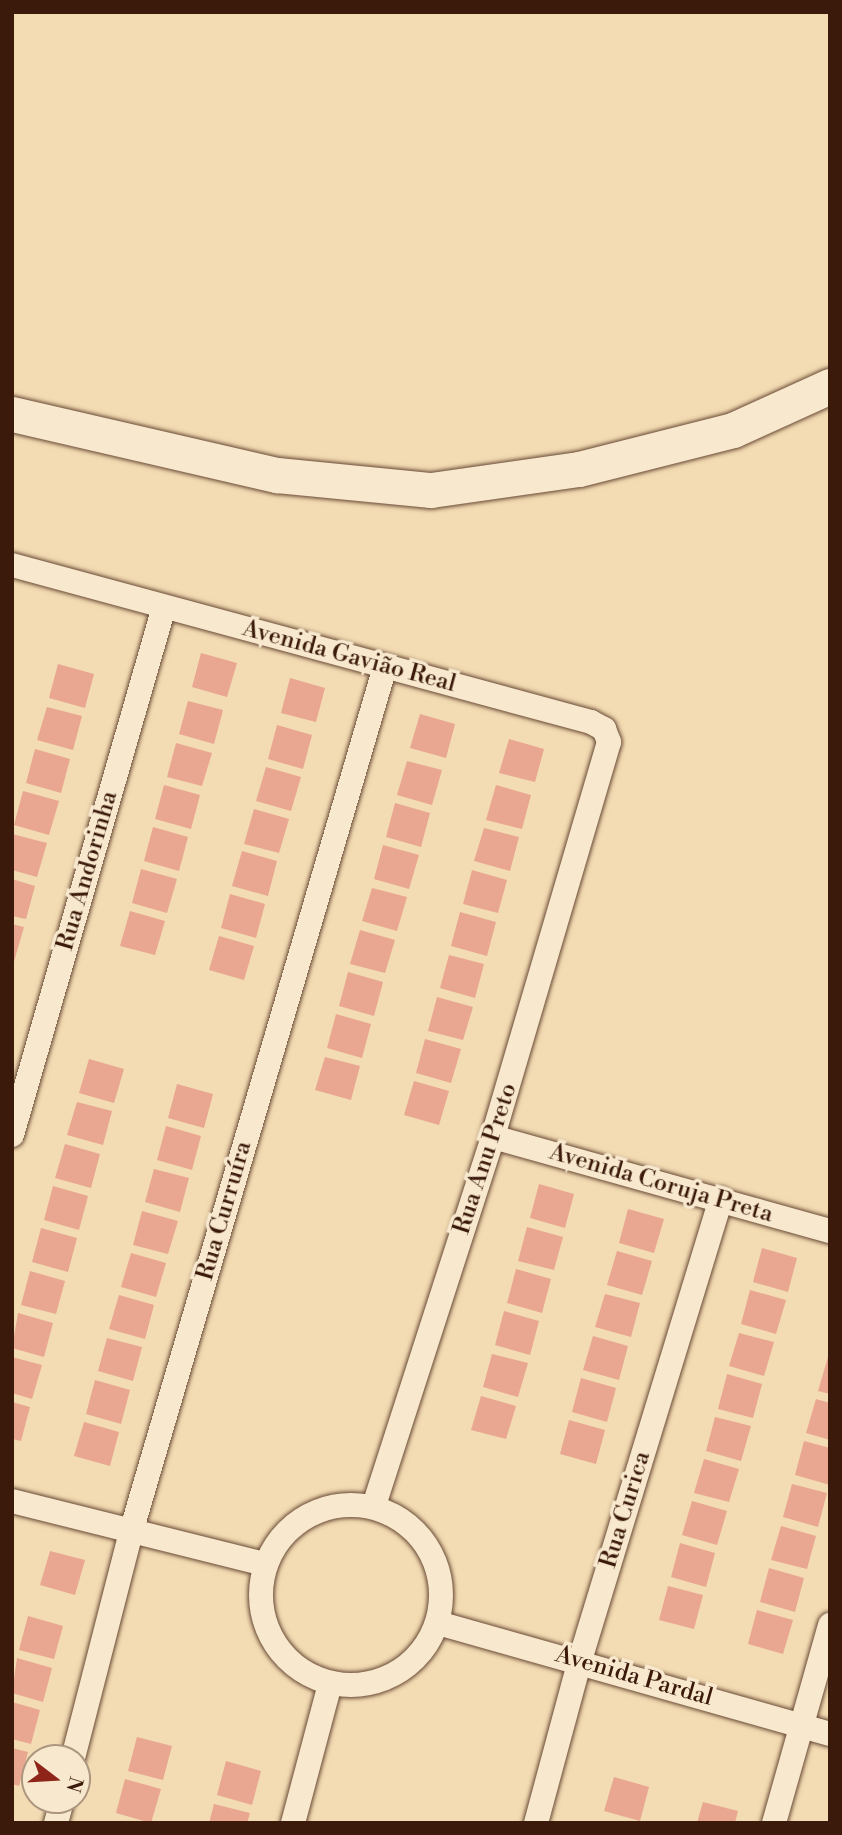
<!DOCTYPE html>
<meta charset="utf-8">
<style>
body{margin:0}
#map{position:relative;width:842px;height:1835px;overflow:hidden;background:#f3dbb3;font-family:"Libre Bodoni",serif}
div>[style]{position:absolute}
.building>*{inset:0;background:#e9a791}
.roads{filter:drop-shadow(0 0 2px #694a35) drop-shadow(0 0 2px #694a35)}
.minor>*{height:24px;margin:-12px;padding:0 12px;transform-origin:12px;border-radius:12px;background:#f7e8ce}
.minor>.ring{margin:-12px;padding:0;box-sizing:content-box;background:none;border:24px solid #f7e8ce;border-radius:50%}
.secondary>*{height:35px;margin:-17.5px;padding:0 17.5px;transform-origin:17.5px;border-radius:17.5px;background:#f7e8ce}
span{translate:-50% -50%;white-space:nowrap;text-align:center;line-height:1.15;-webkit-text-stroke:7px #f7e8ce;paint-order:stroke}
.street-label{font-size:24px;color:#3b1a0b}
.frame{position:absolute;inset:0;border:14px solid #3b1a0b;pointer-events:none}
.north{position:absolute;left:21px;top:1744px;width:70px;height:70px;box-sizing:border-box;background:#f7e8ce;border:2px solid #ac9680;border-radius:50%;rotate:107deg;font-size:19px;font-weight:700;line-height:28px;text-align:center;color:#3b1a0b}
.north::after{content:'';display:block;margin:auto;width:24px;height:32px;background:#8f2418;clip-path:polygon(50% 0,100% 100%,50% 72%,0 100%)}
</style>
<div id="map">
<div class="building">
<i style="clip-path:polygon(201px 653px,237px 663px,227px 697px,192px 687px)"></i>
<i style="clip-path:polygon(58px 664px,94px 674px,85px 708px,49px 698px)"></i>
<i style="clip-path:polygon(290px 678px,325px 688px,316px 722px,281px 713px)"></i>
<i style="clip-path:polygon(188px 701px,223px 710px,214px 744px,179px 734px)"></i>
<i style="clip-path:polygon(47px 707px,82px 716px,73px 750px,37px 740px)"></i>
<i style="clip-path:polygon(420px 714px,455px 724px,446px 758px,410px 748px)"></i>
<i style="clip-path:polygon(277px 725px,312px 735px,303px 769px,268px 759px)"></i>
<i style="clip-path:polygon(509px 739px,544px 749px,535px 782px,499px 773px)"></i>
<i style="clip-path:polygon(176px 743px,212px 753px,202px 786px,167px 777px)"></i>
<i style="clip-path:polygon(35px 749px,70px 759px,61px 793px,26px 783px)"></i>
<i style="clip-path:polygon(407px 761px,442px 770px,432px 805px,397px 795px)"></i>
<i style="clip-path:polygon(266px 767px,301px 777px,291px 811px,256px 801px)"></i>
<i style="clip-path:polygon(164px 785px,200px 795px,191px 829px,155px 819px)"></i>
<i style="clip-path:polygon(496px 785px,531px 795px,522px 829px,486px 820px)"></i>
<i style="clip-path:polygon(23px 791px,59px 801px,49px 835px,14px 825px)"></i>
<i style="clip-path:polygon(395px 803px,430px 813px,421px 847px,386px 837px)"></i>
<i style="clip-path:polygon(254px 809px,289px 819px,279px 853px,244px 844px)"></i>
<i style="clip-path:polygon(153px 827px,188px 837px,179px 871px,144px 861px)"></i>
<i style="clip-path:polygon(484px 828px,519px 837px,510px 871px,474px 861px)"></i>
<i style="clip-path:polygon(12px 834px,47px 843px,37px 877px,12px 870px)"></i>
<i style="clip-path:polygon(383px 845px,419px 855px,409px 889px,374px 879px)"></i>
<i style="clip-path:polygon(242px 851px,277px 861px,268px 896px,232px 886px)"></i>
<i style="clip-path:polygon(141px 869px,177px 879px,167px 913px,132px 903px)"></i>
<i style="clip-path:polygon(472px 870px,507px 880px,498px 913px,463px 904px)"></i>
<i style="clip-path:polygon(12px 879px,35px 886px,26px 919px,12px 916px)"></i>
<i style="clip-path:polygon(372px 888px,407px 897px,397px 931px,362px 921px)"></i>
<i style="clip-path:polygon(230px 894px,265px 904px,256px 938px,221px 928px)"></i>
<i style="clip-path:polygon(130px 911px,165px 921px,155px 955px,120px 946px)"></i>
<i style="clip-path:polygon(460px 912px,496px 922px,487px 956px,451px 946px)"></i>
<i style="clip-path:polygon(12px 924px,24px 927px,13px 965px,12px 965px)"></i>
<i style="clip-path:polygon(360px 930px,395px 940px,385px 973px,350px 964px)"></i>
<i style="clip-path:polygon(219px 936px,254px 946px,244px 980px,209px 970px)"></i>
<i style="clip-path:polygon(449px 955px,484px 964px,475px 998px,440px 988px)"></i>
<i style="clip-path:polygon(348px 972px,383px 982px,374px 1016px,339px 1006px)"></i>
<i style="clip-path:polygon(437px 997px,473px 1007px,463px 1040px,428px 1031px)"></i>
<i style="clip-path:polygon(336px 1014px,371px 1024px,362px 1058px,327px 1048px)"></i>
<i style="clip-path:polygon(425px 1039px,461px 1049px,451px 1083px,416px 1073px)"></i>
<i style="clip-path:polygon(325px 1057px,360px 1066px,351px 1100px,315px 1090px)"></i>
<i style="clip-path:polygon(89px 1059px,124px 1069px,114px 1103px,79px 1093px)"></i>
<i style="clip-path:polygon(414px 1081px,449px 1091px,439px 1125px,404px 1115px)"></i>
<i style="clip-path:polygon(177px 1084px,213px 1094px,204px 1128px,168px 1118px)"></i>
<i style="clip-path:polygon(77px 1102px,112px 1111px,103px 1145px,67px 1135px)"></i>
<i style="clip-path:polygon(166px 1126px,201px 1136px,192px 1170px,157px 1160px)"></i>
<i style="clip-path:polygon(65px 1144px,100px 1154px,91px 1188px,55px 1178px)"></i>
<i style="clip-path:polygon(154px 1169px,189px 1178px,180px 1212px,145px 1202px)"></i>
<i style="clip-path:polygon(539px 1184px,574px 1194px,565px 1228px,530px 1218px)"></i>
<i style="clip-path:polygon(53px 1186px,88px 1196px,79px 1230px,44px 1220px)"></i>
<i style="clip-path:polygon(628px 1209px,664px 1219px,654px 1253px,619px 1243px)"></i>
<i style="clip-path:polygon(142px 1211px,178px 1221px,168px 1254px,133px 1245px)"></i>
<i style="clip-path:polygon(527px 1227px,563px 1237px,554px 1270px,518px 1261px)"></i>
<i style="clip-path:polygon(41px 1228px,77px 1238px,68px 1272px,32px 1262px)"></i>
<i style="clip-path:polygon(762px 1248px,797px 1258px,788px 1292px,753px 1282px)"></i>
<i style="clip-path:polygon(617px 1251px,652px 1261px,642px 1295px,607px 1285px)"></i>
<i style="clip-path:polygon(131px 1253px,166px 1263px,156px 1297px,121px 1287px)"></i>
<i style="clip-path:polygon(516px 1269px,551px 1279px,542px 1313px,507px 1303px)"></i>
<i style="clip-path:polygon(30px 1271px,65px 1281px,56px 1314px,21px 1305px)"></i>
<i style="clip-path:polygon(750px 1290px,786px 1300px,776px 1334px,741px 1324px)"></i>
<i style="clip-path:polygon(605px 1294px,640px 1303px,631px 1337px,595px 1327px)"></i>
<i style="clip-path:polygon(119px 1295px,154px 1305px,145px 1339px,109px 1329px)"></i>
<i style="clip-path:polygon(504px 1311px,539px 1321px,530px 1355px,495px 1345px)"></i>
<i style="clip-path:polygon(18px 1313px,53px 1323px,44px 1357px,12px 1348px)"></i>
<i style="clip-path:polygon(739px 1333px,774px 1342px,764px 1376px,729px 1366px)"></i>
<i style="clip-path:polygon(593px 1336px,628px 1346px,619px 1380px,583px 1370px)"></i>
<i style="clip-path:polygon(107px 1338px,142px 1347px,133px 1381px,98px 1371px)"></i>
<i style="clip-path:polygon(492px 1354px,528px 1363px,518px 1397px,483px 1387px)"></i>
<i style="clip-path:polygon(12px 1357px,42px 1365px,32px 1399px,12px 1393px)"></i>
<i style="clip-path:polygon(828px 1357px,830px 1357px,830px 1394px,818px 1391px)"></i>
<i style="clip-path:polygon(727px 1374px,762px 1384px,753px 1418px,718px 1409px)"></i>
<i style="clip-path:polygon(581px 1378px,616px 1388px,607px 1422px,572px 1412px)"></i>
<i style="clip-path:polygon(95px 1380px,130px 1390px,121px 1424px,86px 1414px)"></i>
<i style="clip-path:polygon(481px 1396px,516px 1406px,506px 1439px,471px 1430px)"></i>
<i style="clip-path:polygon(816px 1399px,830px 1403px,830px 1440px,806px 1433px)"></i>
<i style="clip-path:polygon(12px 1402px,30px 1407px,21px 1441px,12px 1439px)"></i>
<i style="clip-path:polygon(715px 1417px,751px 1426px,741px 1461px,706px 1451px)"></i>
<i style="clip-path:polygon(569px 1420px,605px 1430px,596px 1464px,560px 1454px)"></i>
<i style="clip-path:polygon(84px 1422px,119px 1432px,110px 1466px,74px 1456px)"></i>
<i style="clip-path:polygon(804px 1441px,830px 1448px,830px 1485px,795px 1475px)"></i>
<i style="clip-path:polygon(704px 1459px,739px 1469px,729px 1502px,694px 1493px)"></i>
<i style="clip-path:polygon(792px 1484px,827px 1493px,818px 1527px,783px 1517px)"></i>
<i style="clip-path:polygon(692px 1501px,727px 1511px,717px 1545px,682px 1535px)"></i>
<i style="clip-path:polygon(781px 1526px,816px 1536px,807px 1569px,771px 1560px)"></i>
<i style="clip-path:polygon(680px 1543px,715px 1553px,706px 1587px,671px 1577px)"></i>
<i style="clip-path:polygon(50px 1551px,85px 1560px,75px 1595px,40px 1585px)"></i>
<i style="clip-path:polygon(769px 1568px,804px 1578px,795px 1612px,760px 1602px)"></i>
<i style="clip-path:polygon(668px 1586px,703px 1595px,694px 1629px,659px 1620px)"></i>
<i style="clip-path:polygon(757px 1610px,793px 1620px,783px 1654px,748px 1644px)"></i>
<i style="clip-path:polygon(28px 1616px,63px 1626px,54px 1659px,19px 1650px)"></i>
<i style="clip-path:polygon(17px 1658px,52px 1668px,43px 1702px,12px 1693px)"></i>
<i style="clip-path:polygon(12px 1702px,40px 1710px,31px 1744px,12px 1739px)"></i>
<i style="clip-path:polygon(137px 1737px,172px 1746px,163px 1780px,128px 1771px)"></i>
<i style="clip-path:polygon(12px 1748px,28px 1752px,19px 1786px,12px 1784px)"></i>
<i style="clip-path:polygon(226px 1761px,261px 1771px,252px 1805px,217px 1795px)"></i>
<i style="clip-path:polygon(614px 1777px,649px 1787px,640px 1821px,604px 1811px)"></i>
<i style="clip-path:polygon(125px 1779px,161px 1789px,151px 1823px,116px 1813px)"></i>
<i style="clip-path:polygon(703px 1802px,738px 1811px,735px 1823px,697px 1823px)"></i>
<i style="clip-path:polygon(214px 1804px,250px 1813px,247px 1823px,209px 1823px)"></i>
</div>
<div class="roads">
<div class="minor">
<i style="left:12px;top:565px;width:600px;rotate:15.17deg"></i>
<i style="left:591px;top:722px;width:15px;rotate:28deg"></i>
<i style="left:604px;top:729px;width:14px;rotate:69deg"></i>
<i style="left:609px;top:742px;width:412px;rotate:106.4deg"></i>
<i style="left:493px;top:1137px;width:388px;rotate:107.9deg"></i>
<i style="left:12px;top:1135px;width:549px;rotate:-73.94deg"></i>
<i style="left:493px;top:1137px;width:350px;rotate:15.6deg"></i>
<i style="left:12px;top:1501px;width:260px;rotate:14deg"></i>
<i class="ring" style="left:261px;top:1505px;width:156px;height:156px"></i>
<i style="left:438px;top:1623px;width:407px;rotate:15.8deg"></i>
<i style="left:73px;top:1758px;width:233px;rotate:-75.6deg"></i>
<i style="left:131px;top:1532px;width:902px;rotate:-73.64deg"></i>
<i style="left:56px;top:1823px;width:24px;rotate:-75deg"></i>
<i style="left:293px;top:1823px;width:144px;rotate:-75.1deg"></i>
<i style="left:536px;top:1823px;width:169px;rotate:-74.9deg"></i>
<i style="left:580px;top:1660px;width:482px;rotate:-73deg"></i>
<i style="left:774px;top:1823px;width:206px;rotate:-74.2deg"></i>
</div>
<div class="secondary">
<i style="left:12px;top:414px;width:272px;rotate:13deg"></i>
<i style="left:277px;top:475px;width:155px;rotate:5.6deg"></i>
<i style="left:431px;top:490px;width:149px;rotate:-8.1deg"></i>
<i style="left:579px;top:469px;width:159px;rotate:-14.2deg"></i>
<i style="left:733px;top:430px;width:107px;rotate:-24.4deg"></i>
</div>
</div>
<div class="street-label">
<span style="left:349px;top:657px;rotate:15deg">Avenida Gavião Real</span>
<span style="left:88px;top:871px;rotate:-74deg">Rua Andorinha</span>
<span style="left:486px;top:1159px;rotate:-72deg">Rua Anu Preto</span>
<span style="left:661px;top:1184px;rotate:16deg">Avenida Coruja Preta</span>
<span style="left:225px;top:1211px;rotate:-74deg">Rua Curruíra</span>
<span style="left:626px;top:1510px;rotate:-73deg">Rua Curica</span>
<span style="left:634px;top:1677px;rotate:16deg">Avenida Pardal</span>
</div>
<div class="frame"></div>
<div class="north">N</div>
</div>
